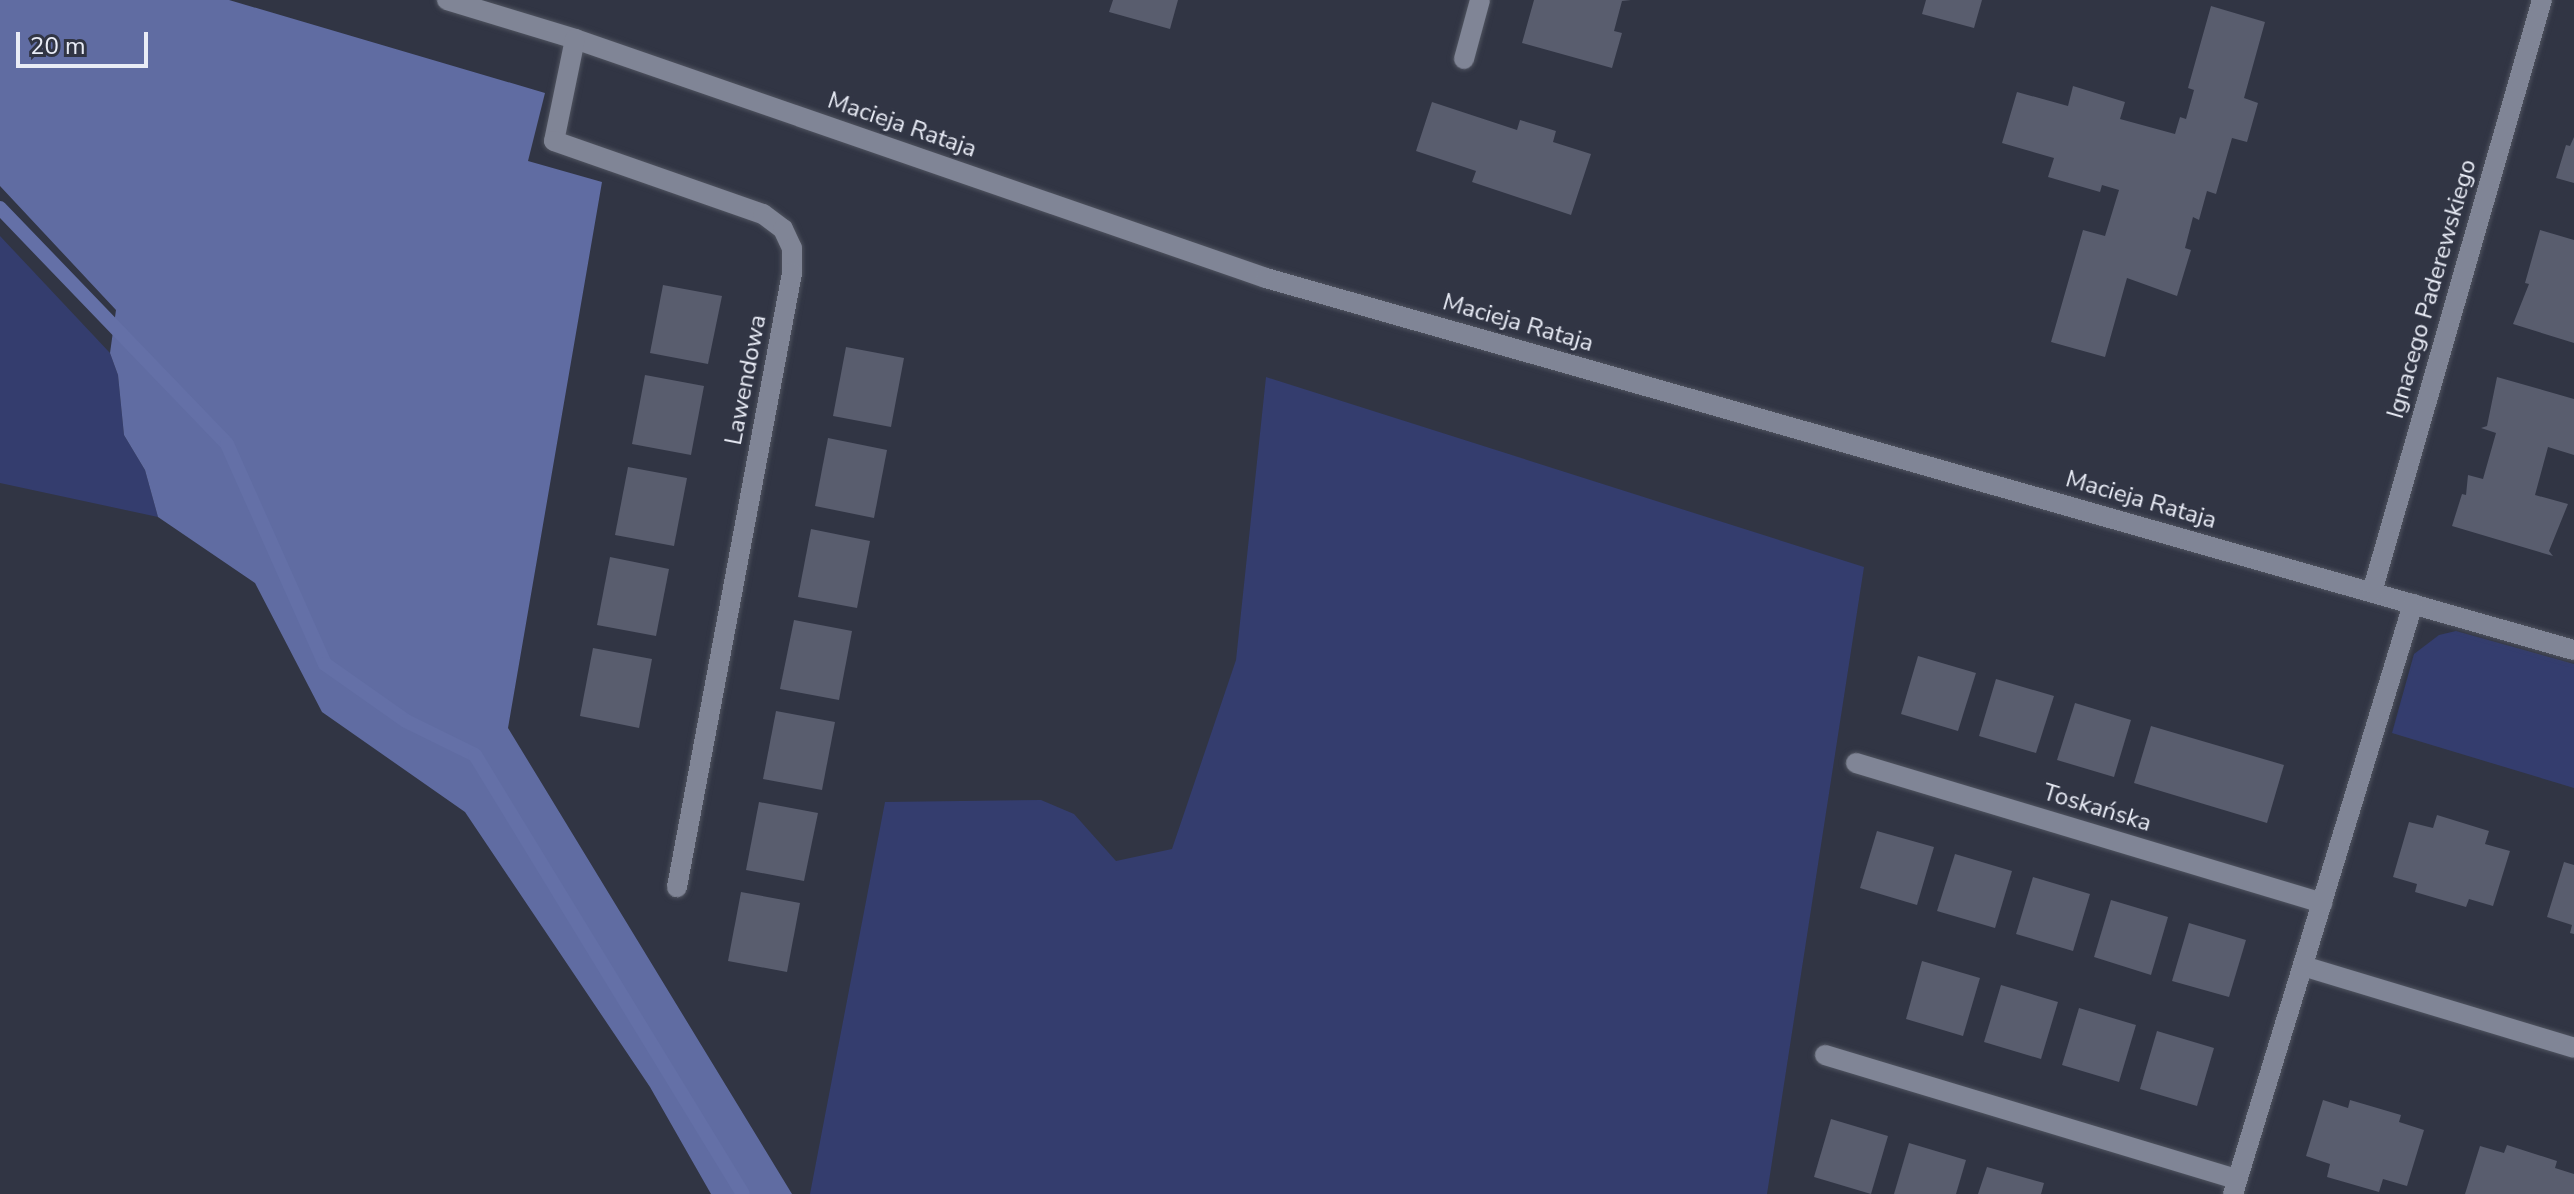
<!DOCTYPE html>
<meta charset="utf-8">
<style>
body{margin:0}
#map{position:relative;width:2574px;height:1194px;overflow:hidden;background:#313544;font-family:"Nunito Sans",sans-serif}
div>[style]{position:absolute}
.green>*{inset:0;background:#343d6e}
.forest>*{inset:0;background:#606ca2}
.stream>*{height:14px;margin:-7px;padding:0 7px;transform-origin:7px;border-radius:7px;background:#6470a7}
.building>*{inset:0;background:#595d6e}
.roads{filter:drop-shadow(0 0 2px #4f535f) drop-shadow(0 0 2px #4f535f)}
.minor>*{height:20px;margin:-10px;padding:0 10px;transform-origin:10px;border-radius:10px;background:#808596}
span{translate:-50% -50%;white-space:nowrap;text-align:center;line-height:1.15;-webkit-text-stroke:6px #313544;paint-order:stroke}
.street-label{font-size:24px;color:#e9ecf6}
.scale{position:absolute;left:16px;top:32px;width:132px;height:36px;box-sizing:border-box;border:4px solid #e9ecf6;border-top:0;padding-left:10px;font-size:24px;line-height:28px;white-space:nowrap;color:#e9ecf6;-webkit-text-stroke:6px #313544;paint-order:stroke}
</style>
<div id="map">
<div class="green">
<i style="clip-path:polygon(0 236px,110px 353px,118px 375px,124px 435px,145px 470px,158px 517px,0 483px)"></i>
<i style="clip-path:polygon(1266px 377px,1864px 567px,1767px 1194px,810px 1194px,885px 802px,1041px 800px,1074px 814px,1116px 861px,1172px 849px,1236px 660px)"></i>
<i style="clip-path:polygon(2456px 631px,2574px 664px,2574px 788px,2392px 733px,2414px 654px,2439px 635px)"></i>
</div>
<div class="forest">
<i style="clip-path:polygon(0 0,229px 0,545px 93px,528px 161px,602px 182px,508px 728px,792px 1194px,711px 1194px,650px 1087px,465px 812px,322px 712px,255px 583px,158px 517px,145px 470px,124px 435px,118px 375px,110px 353px,116px 310px,0 186px)"></i>
</div>
<div class="stream">
<i style="left:0;top:208px;width:327px;rotate:46.1deg"></i>
<i style="left:227px;top:444px;width:241px;rotate:66deg"></i>
<i style="left:325px;top:664px;width:99px;rotate:35.1deg"></i>
<i style="left:406px;top:721px;width:77px;rotate:26.2deg"></i>
<i style="left:475px;top:755px;width:514px;rotate:58.6deg"></i>
</div>
<div class="building">
<i style="clip-path:polygon(1113px 0,1178px 0,1170px 29px,1109px 12px)"></i>
<i style="clip-path:polygon(1534px 0,1631px 0,1622px 1px,1614px 31px,1622px 33px,1612px 68px,1522px 43px)"></i>
<i style="clip-path:polygon(1926px 0,1982px 0,1974px 28px,1922px 14px)"></i>
<i style="clip-path:polygon(2211px 6px,2265px 22px,2244px 98px,2258px 103px,2247px 142px,2232px 138px,2216px 194px,2207px 191px,2199px 220px,2193px 217px,2185px 248px,2191px 250px,2177px 296px,2127px 278px,2105px 357px,2051px 342px,2083px 230px,2105px 236px,2119px 190px,2102px 185px,2100px 192px,2048px 177px,2054px 158px,2002px 143px,2017px 92px,2068px 106px,2073px 86px,2125px 102px,2120px 119px,2175px 134px,2180px 117px,2186px 119px,2194px 90px,2188px 88px)"></i>
<i style="clip-path:polygon(1432px 102px,1517px 130px,1520px 120px,1556px 131px,1553px 142px,1591px 154px,1571px 215px,1472px 182px,1476px 171px,1416px 151px)"></i>
<i style="clip-path:polygon(2574px 137px,2574px 183px,2556px 178px,2566px 145px,2570px 146px)"></i>
<i style="clip-path:polygon(2540px 230px,2574px 240px,2574px 343px,2513px 324px,2529px 284px,2525px 283px)"></i>
<i style="clip-path:polygon(663px 285px,722px 296px,708px 364px,650px 353px)"></i>
<i style="clip-path:polygon(846px 347px,904px 358px,891px 427px,833px 416px)"></i>
<i style="clip-path:polygon(645px 375px,704px 386px,691px 455px,632px 444px)"></i>
<i style="clip-path:polygon(2497px 377px,2574px 399px,2574px 455px,2548px 447px,2535px 495px,2568px 504px,2549px 551px,2553px 556px,2452px 526px,2462px 494px,2466px 495px,2468px 475px,2483px 479px,2496px 433px,2481px 428px,2487px 426px)"></i>
<i style="clip-path:polygon(828px 438px,887px 450px,874px 518px,815px 506px)"></i>
<i style="clip-path:polygon(628px 467px,687px 478px,674px 546px,615px 535px)"></i>
<i style="clip-path:polygon(811px 529px,870px 541px,857px 608px,798px 597px)"></i>
<i style="clip-path:polygon(610px 557px,669px 569px,656px 636px,597px 625px)"></i>
<i style="clip-path:polygon(794px 620px,852px 631px,839px 700px,780px 689px)"></i>
<i style="clip-path:polygon(593px 648px,652px 659px,639px 728px,580px 716px)"></i>
<i style="clip-path:polygon(1918px 656px,1976px 673px,1958px 731px,1901px 714px)"></i>
<i style="clip-path:polygon(1996px 679px,2054px 696px,2036px 753px,1979px 736px)"></i>
<i style="clip-path:polygon(2075px 703px,2131px 720px,2114px 777px,2057px 760px)"></i>
<i style="clip-path:polygon(776px 711px,835px 722px,822px 790px,763px 779px)"></i>
<i style="clip-path:polygon(2151px 726px,2284px 765px,2267px 823px,2134px 783px)"></i>
<i style="clip-path:polygon(759px 802px,818px 813px,804px 881px,746px 870px)"></i>
<i style="clip-path:polygon(2437px 815px,2489px 831px,2485px 844px,2510px 851px,2493px 906px,2469px 899px,2466px 907px,2415px 892px,2417px 884px,2393px 877px,2409px 822px,2433px 828px)"></i>
<i style="clip-path:polygon(1877px 831px,1934px 847px,1917px 905px,1860px 888px)"></i>
<i style="clip-path:polygon(1955px 854px,2012px 871px,1995px 928px,1937px 911px)"></i>
<i style="clip-path:polygon(2564px 862px,2574px 865px,2574px 934px,2570px 933px,2572px 925px,2547px 917px)"></i>
<i style="clip-path:polygon(2033px 877px,2090px 894px,2073px 951px,2016px 934px)"></i>
<i style="clip-path:polygon(741px 892px,800px 903px,787px 972px,728px 961px)"></i>
<i style="clip-path:polygon(2111px 900px,2168px 917px,2151px 975px,2094px 957px)"></i>
<i style="clip-path:polygon(2189px 923px,2246px 940px,2229px 997px,2172px 981px)"></i>
<i style="clip-path:polygon(1922px 961px,1980px 978px,1963px 1036px,1906px 1019px)"></i>
<i style="clip-path:polygon(2001px 985px,2058px 1002px,2041px 1059px,1984px 1042px)"></i>
<i style="clip-path:polygon(2079px 1008px,2136px 1025px,2119px 1082px,2062px 1065px)"></i>
<i style="clip-path:polygon(2157px 1031px,2214px 1048px,2197px 1106px,2140px 1089px)"></i>
<i style="clip-path:polygon(2323px 1100px,2348px 1108px,2350px 1100px,2401px 1115px,2399px 1122px,2424px 1130px,2407px 1186px,2383px 1179px,2379px 1192px,2327px 1177px,2330px 1164px,2306px 1156px)"></i>
<i style="clip-path:polygon(1831px 1119px,1888px 1136px,1871px 1194px,1814px 1177px)"></i>
<i style="clip-path:polygon(1909px 1143px,1966px 1160px,1956px 1194px,1894px 1194px)"></i>
<i style="clip-path:polygon(2507px 1145px,2557px 1161px,2555px 1168px,2574px 1174px,2574px 1194px,2465px 1194px,2480px 1146px,2504px 1153px)"></i>
<i style="clip-path:polygon(1987px 1167px,2044px 1183px,2041px 1194px,1978px 1194px)"></i>
</div>
<div class="roads">
<div class="minor">
<i style="left:447px;top:0;width:134px;rotate:16.9deg"></i>
<i style="left:575px;top:39px;width:731px;rotate:19.08deg"></i>
<i style="left:1266px;top:278px;width:1360px;rotate:15.88deg"></i>
<i style="left:575px;top:39px;width:104px;rotate:101.6deg"></i>
<i style="left:554px;top:141px;width:221px;rotate:19.3deg"></i>
<i style="left:763px;top:214px;width:25px;rotate:37deg"></i>
<i style="left:783px;top:229px;width:21px;rotate:65deg"></i>
<i style="left:792px;top:248px;width:25px;rotate:90deg"></i>
<i style="left:792px;top:273px;width:625px;rotate:100.61deg"></i>
<i style="left:1464px;top:59px;width:61px;rotate:-74.8deg"></i>
<i style="left:2372px;top:592px;width:616px;rotate:-73.98deg"></i>
<i style="left:1856px;top:763px;width:487px;rotate:16.7deg"></i>
<i style="left:2303px;top:966px;width:283px;rotate:16.8deg"></i>
<i style="left:1825px;top:1055px;width:430px;rotate:16.8deg"></i>
<i style="left:2233px;top:1194px;width:617px;rotate:-73.03deg"></i>
</div>
</div>
<div class="street-label">
<span style="left:902px;top:125px;rotate:19deg">Macieja Rataja</span>
<span style="left:2432px;top:289px;rotate:-74deg">Ignacego Paderewskiego</span>
<span style="left:1518px;top:323px;rotate:16deg">Macieja Rataja</span>
<span style="left:746px;top:380px;rotate:-79deg">Lawendowa</span>
<span style="left:2141px;top:500px;rotate:16deg">Macieja Rataja</span>
<span style="left:2097px;top:808px;rotate:17deg">Toskańska</span>
</div>
<div class="scale">20 m</div>
</div>
